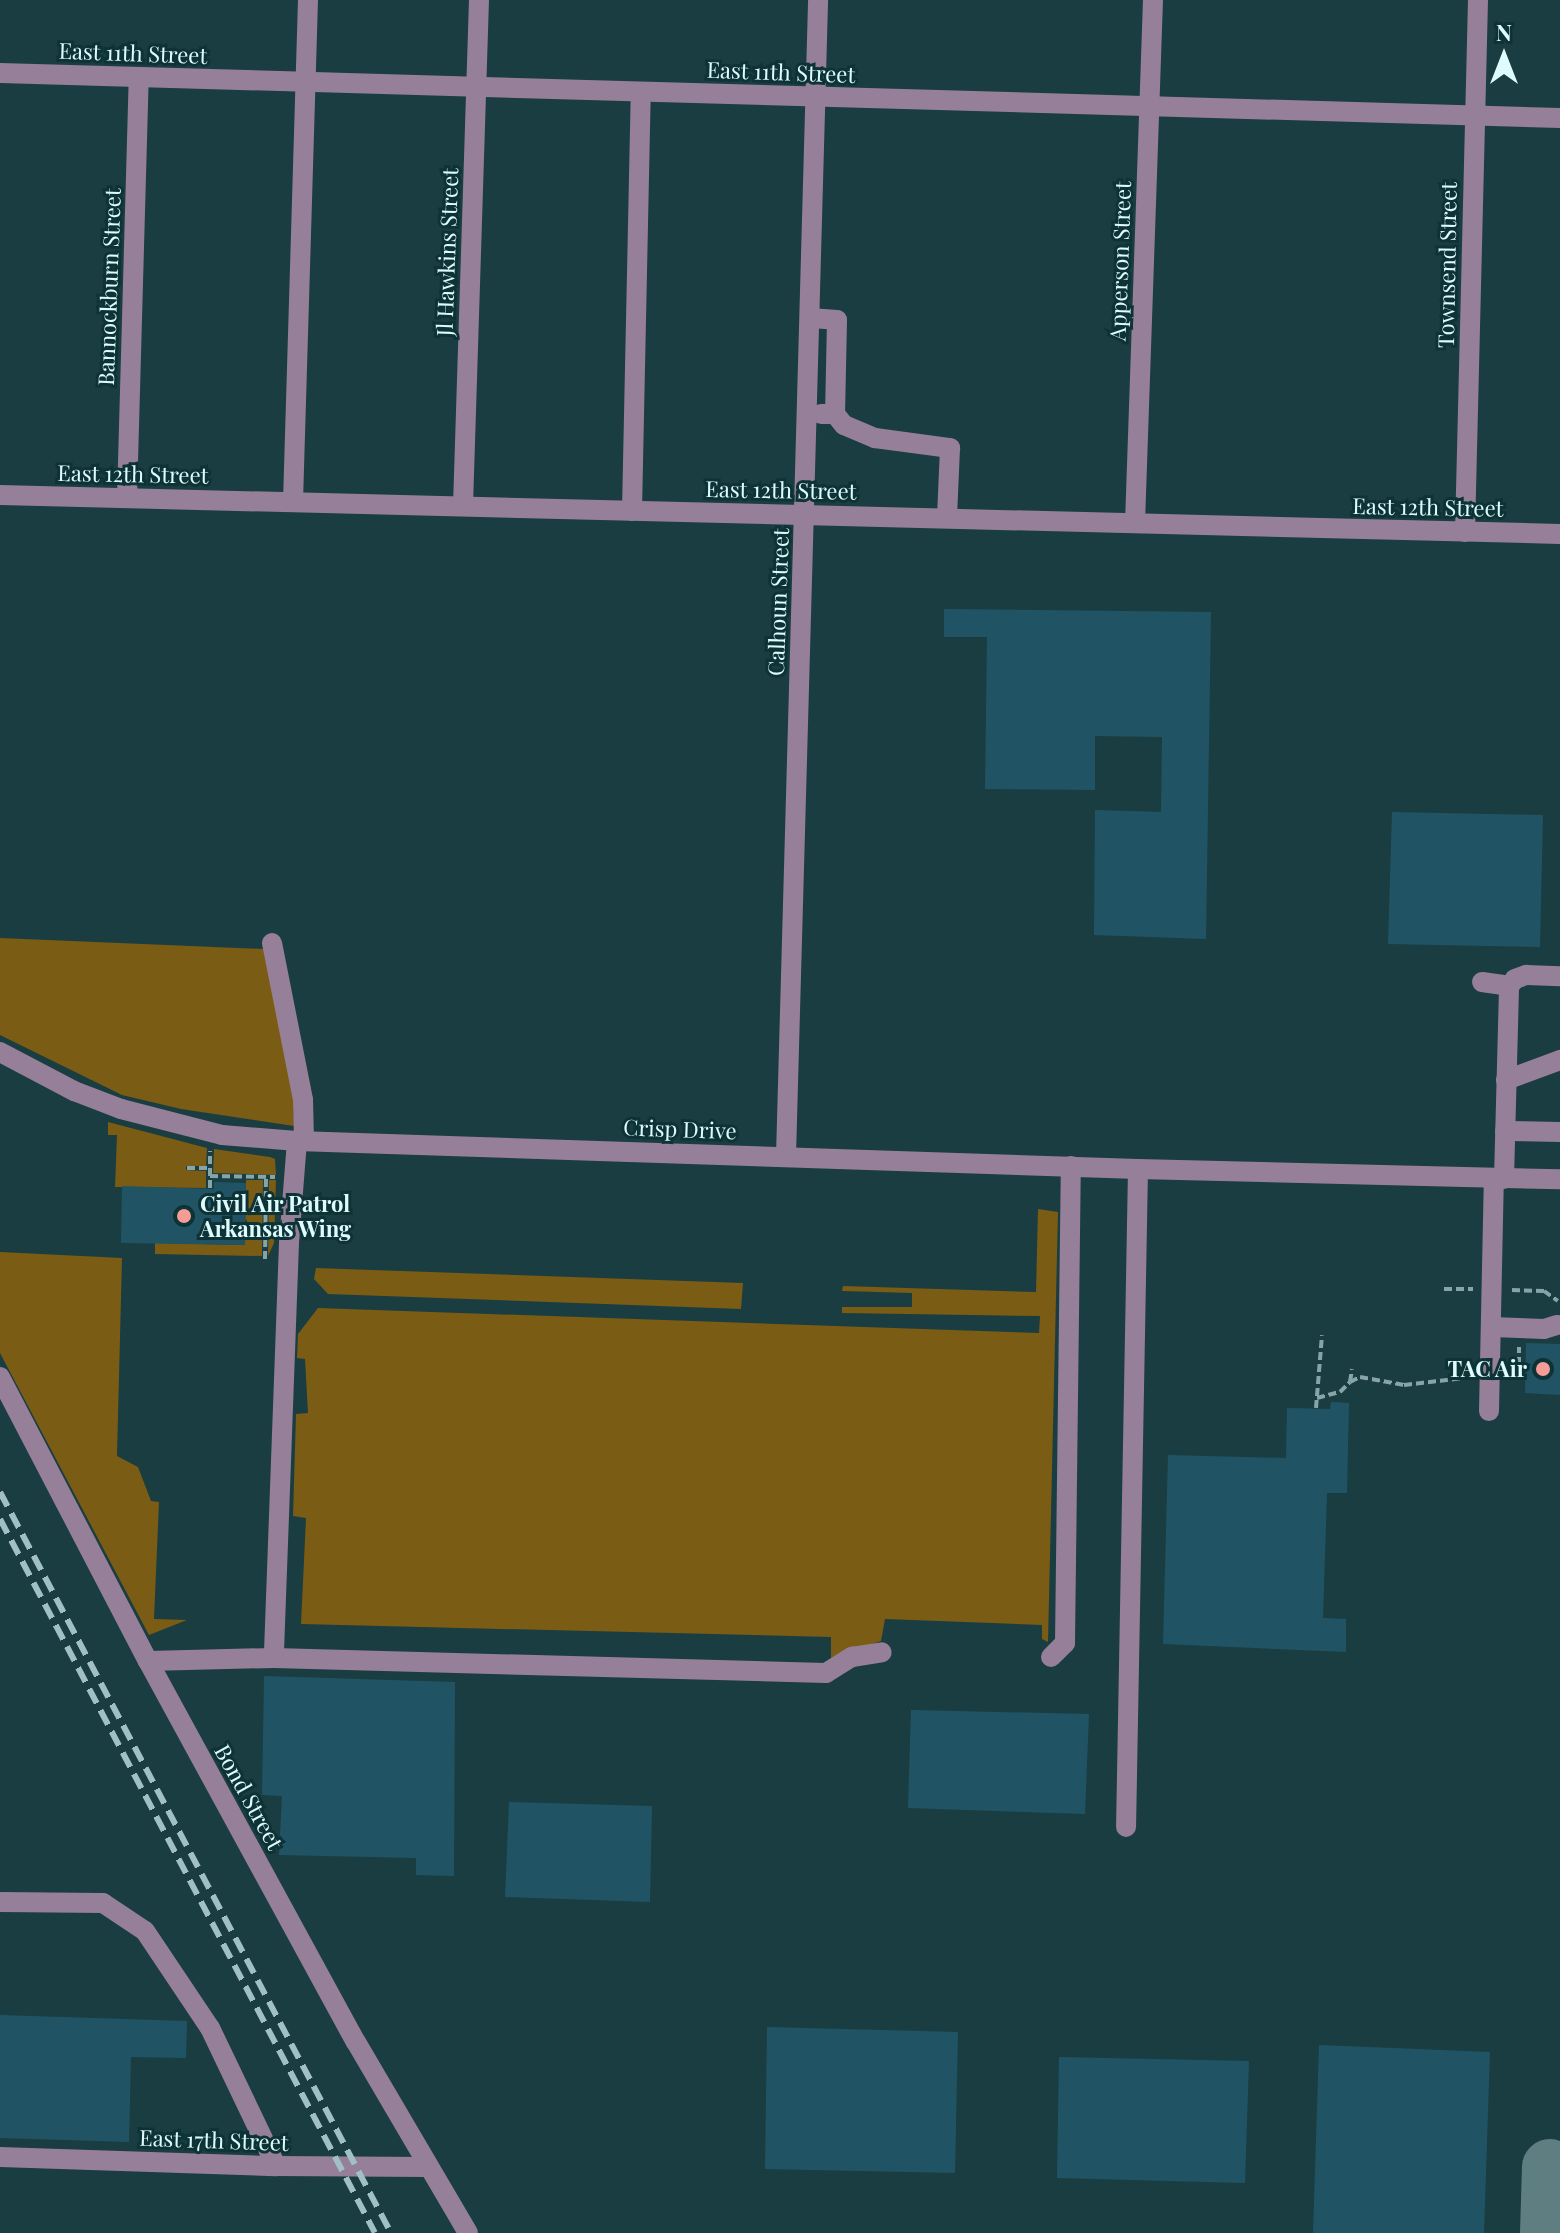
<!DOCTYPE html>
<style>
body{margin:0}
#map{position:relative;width:1560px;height:2233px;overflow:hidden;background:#1a3d41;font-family:"Playfair Display",serif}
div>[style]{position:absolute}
.green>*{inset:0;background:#7a5c14}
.taxiway>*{height:56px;margin:-28px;padding:0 28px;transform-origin:28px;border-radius:28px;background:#5e7e82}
.building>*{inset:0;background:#205465}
.path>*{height:4px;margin-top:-2px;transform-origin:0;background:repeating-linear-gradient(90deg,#85a5a8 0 8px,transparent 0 12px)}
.minor>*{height:20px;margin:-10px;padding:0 10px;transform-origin:10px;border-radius:10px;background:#967f98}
.rail>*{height:6px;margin-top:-3px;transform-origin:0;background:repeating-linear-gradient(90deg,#a1c0c3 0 16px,transparent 0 24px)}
.dots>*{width:22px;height:22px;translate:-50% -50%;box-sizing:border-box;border:4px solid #0e3336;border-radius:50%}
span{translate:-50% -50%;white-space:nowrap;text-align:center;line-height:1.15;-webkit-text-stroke:6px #0e3336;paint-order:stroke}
.street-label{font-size:22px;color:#defbfe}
.poi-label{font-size:22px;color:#defbfe;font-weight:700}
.left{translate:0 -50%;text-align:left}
.right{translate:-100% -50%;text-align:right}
.north{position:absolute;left:1464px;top:16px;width:80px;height:80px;-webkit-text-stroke:6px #0e3336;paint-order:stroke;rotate:0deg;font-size:22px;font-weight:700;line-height:32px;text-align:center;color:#defbfe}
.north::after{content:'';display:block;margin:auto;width:28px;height:36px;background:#defbfe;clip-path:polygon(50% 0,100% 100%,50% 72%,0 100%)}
</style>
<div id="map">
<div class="green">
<i style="clip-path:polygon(0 938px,265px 949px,293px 1088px,294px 1126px,181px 1109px,122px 1095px,0 1035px)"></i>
<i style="clip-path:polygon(108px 1122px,207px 1148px,206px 1166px,186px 1166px,186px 1170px,206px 1171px,206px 1188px,115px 1187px,117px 1135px,108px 1135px)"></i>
<i style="clip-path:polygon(214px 1149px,270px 1157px,275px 1159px,276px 1175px,213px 1173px)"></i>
<i style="clip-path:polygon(246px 1180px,263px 1180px,262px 1256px,155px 1254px,155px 1243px,245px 1245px)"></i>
<i style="clip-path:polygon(269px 1180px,276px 1180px,274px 1243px,268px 1256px)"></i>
<i style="clip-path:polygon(1038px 1209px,1058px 1212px,1048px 1642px,1042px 1639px,1042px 1625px,885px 1619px,881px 1641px,831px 1658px,831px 1637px,301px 1624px,306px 1518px,293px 1516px,296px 1414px,308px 1413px,305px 1359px,297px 1358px,298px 1334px,318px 1308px,1039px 1333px,1040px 1316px,842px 1313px,842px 1307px,912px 1307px,912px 1293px,842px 1291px,843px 1286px,1036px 1292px)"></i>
<i style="clip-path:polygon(0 1252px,122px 1258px,117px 1456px,138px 1467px,151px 1501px,159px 1502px,154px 1619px,187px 1620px,149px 1635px,0 1353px)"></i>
<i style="clip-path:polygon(316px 1268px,743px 1283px,741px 1309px,328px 1294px,314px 1279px)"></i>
</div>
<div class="taxiway">
<i style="left:1548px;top:2233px;width:66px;rotate:-88.3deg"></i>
</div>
<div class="building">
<i style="clip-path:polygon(944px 609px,1211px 612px,1206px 939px,1094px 935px,1095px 810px,1161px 812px,1162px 737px,1095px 736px,1095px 790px,985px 789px,987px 637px,944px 637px)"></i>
<i style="clip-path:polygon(1392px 812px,1543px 815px,1540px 947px,1388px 944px)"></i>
<i style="clip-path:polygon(214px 1182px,246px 1183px,245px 1245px,121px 1243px,122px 1186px,214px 1189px)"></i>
<i style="clip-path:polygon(1526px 1343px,1560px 1344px,1560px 1395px,1525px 1393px)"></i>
<i style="clip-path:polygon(1331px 1402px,1349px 1403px,1347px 1493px,1327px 1493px,1323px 1618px,1346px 1619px,1346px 1652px,1163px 1644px,1168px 1455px,1286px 1458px,1287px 1408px,1330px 1409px)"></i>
<i style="clip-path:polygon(264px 1676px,455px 1682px,454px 1876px,416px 1875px,416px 1858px,279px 1855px,282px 1796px,262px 1795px)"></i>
<i style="clip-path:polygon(911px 1710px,1089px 1714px,1085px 1814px,908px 1808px)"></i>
<i style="clip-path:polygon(509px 1802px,652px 1806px,650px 1902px,505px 1897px)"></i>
<i style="clip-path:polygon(0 2015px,187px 2021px,186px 2058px,131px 2057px,129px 2142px,0 2138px)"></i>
<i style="clip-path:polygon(767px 2027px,958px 2032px,955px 2173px,765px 2169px)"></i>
<i style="clip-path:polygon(1319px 2045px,1490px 2052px,1484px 2233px,1313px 2233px)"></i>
<i style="clip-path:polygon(1059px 2057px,1249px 2061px,1245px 2183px,1057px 2178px)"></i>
</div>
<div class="path">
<i style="left:187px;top:1168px;width:23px"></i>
<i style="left:210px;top:1176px;width:65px;rotate:0.9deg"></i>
<i style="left:210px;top:1188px;width:37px;rotate:-90deg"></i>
<i style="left:265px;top:1259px;width:82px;rotate:-89.3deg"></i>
<i style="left:1444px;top:1289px;width:29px"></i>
<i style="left:1512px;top:1290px;width:32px;rotate:2deg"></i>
<i style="left:1544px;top:1291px;width:17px;rotate:36deg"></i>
<i style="left:1509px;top:1376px;width:8px;rotate:-23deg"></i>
<i style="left:1516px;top:1373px;width:9px;rotate:-69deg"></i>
<i style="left:1519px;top:1365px;width:18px;rotate:-90deg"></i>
<i style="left:1350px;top:1382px;width:11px;rotate:-27deg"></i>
<i style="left:1360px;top:1377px;width:45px;rotate:10.3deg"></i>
<i style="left:1404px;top:1385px;width:69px;rotate:-6.6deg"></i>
<i style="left:1317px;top:1398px;width:24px;rotate:-15deg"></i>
<i style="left:1340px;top:1392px;width:14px;rotate:-45deg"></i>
<i style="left:1350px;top:1382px;width:13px;rotate:-81deg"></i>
<i style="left:1316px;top:1408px;width:73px;rotate:-85.3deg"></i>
</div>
<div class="minor">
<i style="left:0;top:73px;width:1561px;rotate:1.65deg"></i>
<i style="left:810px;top:318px;width:27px;rotate:4deg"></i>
<i style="left:837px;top:320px;width:94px;rotate:91.2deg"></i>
<i style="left:835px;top:414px;width:14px;rotate:180deg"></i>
<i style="left:835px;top:414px;width:14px;rotate:51deg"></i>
<i style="left:844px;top:425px;width:34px;rotate:23deg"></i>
<i style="left:875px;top:438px;width:76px;rotate:7.6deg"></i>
<i style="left:950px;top:448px;width:70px;rotate:92.5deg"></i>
<i style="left:0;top:495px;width:1560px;rotate:1.43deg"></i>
<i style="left:127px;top:498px;width:421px;rotate:-88.4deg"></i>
<i style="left:293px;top:502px;width:502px;rotate:-88.29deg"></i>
<i style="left:463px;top:506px;width:506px;rotate:-88.19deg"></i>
<i style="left:632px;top:511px;width:419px;rotate:-88.8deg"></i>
<i style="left:1135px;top:523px;width:523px;rotate:-88.03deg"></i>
<i style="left:1465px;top:532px;width:532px;rotate:-88.6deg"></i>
<i style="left:272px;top:943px;width:160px;rotate:78.8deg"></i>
<i style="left:303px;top:1100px;width:41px;rotate:88.6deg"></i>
<i style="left:1482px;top:982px;width:27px;rotate:8deg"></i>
<i style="left:1509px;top:986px;width:9px;rotate:-49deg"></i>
<i style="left:1515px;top:979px;width:12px;rotate:-20deg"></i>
<i style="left:1526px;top:975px;width:34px;rotate:2deg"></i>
<i style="left:0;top:1052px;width:84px;rotate:27.8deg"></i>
<i style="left:74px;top:1091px;width:50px;rotate:21deg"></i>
<i style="left:121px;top:1109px;width:104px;rotate:14.4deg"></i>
<i style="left:222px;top:1135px;width:75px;rotate:4.6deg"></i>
<i style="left:297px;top:1141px;width:841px;rotate:1.91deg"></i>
<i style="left:1138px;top:1169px;width:658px;rotate:91.04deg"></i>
<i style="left:1506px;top:1080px;width:58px;rotate:-20.3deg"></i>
<i style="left:1505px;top:1131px;width:55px;rotate:1deg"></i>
<i style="left:297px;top:1141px;width:102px;rotate:94.5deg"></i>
<i style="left:289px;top:1243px;width:415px;rotate:92.1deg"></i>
<i style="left:274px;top:1658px;width:552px;rotate:1.56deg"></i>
<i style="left:826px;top:1673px;width:31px;rotate:-32deg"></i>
<i style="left:852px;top:1657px;width:30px;rotate:-9deg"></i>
<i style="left:786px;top:1156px;width:1156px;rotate:-88.41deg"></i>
<i style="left:1138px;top:1169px;width:422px;rotate:1.4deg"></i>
<i style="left:1504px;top:1179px;width:193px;rotate:-88.5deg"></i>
<i style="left:1491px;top:1327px;width:53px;rotate:2.2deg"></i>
<i style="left:1544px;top:1329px;width:14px;rotate:-17deg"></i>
<i style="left:0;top:1377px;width:320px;rotate:62.5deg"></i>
<i style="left:148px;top:1661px;width:434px;rotate:61.4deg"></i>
<i style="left:356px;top:2042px;width:221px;rotate:59.6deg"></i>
<i style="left:1489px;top:1411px;width:232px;rotate:-88.8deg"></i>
<i style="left:1051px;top:1657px;width:20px;rotate:-45deg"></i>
<i style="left:1065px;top:1643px;width:477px;rotate:-89.3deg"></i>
<i style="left:148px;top:1661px;width:126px;rotate:-1.4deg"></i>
<i style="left:0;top:1902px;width:103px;rotate:0.6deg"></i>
<i style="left:103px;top:1903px;width:50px;rotate:33.7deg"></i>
<i style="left:145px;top:1931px;width:117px;rotate:56.2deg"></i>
<i style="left:210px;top:2028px;width:153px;rotate:64.4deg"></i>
<i style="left:0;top:2157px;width:276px;rotate:1.9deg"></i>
<i style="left:276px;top:2166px;width:150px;rotate:0.4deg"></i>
</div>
<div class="rail">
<i style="left:0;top:1492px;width:838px;rotate:62.18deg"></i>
<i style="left:0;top:1519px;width:806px;rotate:62.29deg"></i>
</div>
<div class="dots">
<i style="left:184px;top:1216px;background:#f59c96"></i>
<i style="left:1543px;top:1369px;background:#f59c96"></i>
</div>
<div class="street-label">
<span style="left:133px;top:53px;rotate:2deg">East 11th Street</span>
<span style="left:781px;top:72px;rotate:2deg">East 11th Street</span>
<span style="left:447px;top:252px;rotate:-88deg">Jl Hawkins Street</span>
<span style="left:1120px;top:261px;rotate:-88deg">Apperson Street</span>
<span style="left:1447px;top:265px;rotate:-89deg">Townsend Street</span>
<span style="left:109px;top:287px;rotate:-88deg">Bannockburn Street</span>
<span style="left:133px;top:474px;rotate:1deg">East 12th Street</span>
<span style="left:781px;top:490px;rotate:1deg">East 12th Street</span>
<span style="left:1428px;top:507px;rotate:1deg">East 12th Street</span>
<span style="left:778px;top:602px;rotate:-88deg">Calhoun Street</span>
<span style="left:680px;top:1129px;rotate:2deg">Crisp Drive</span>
<span style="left:249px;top:1797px;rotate:61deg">Bond Street</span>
<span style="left:214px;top:2140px;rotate:2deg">East 17th Street</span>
</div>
<div class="poi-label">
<span class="left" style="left:200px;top:1216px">Civil Air Patrol<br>Arkansas Wing</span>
<span class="right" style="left:1527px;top:1369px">TAC Air</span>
</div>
<div class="north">N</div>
</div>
